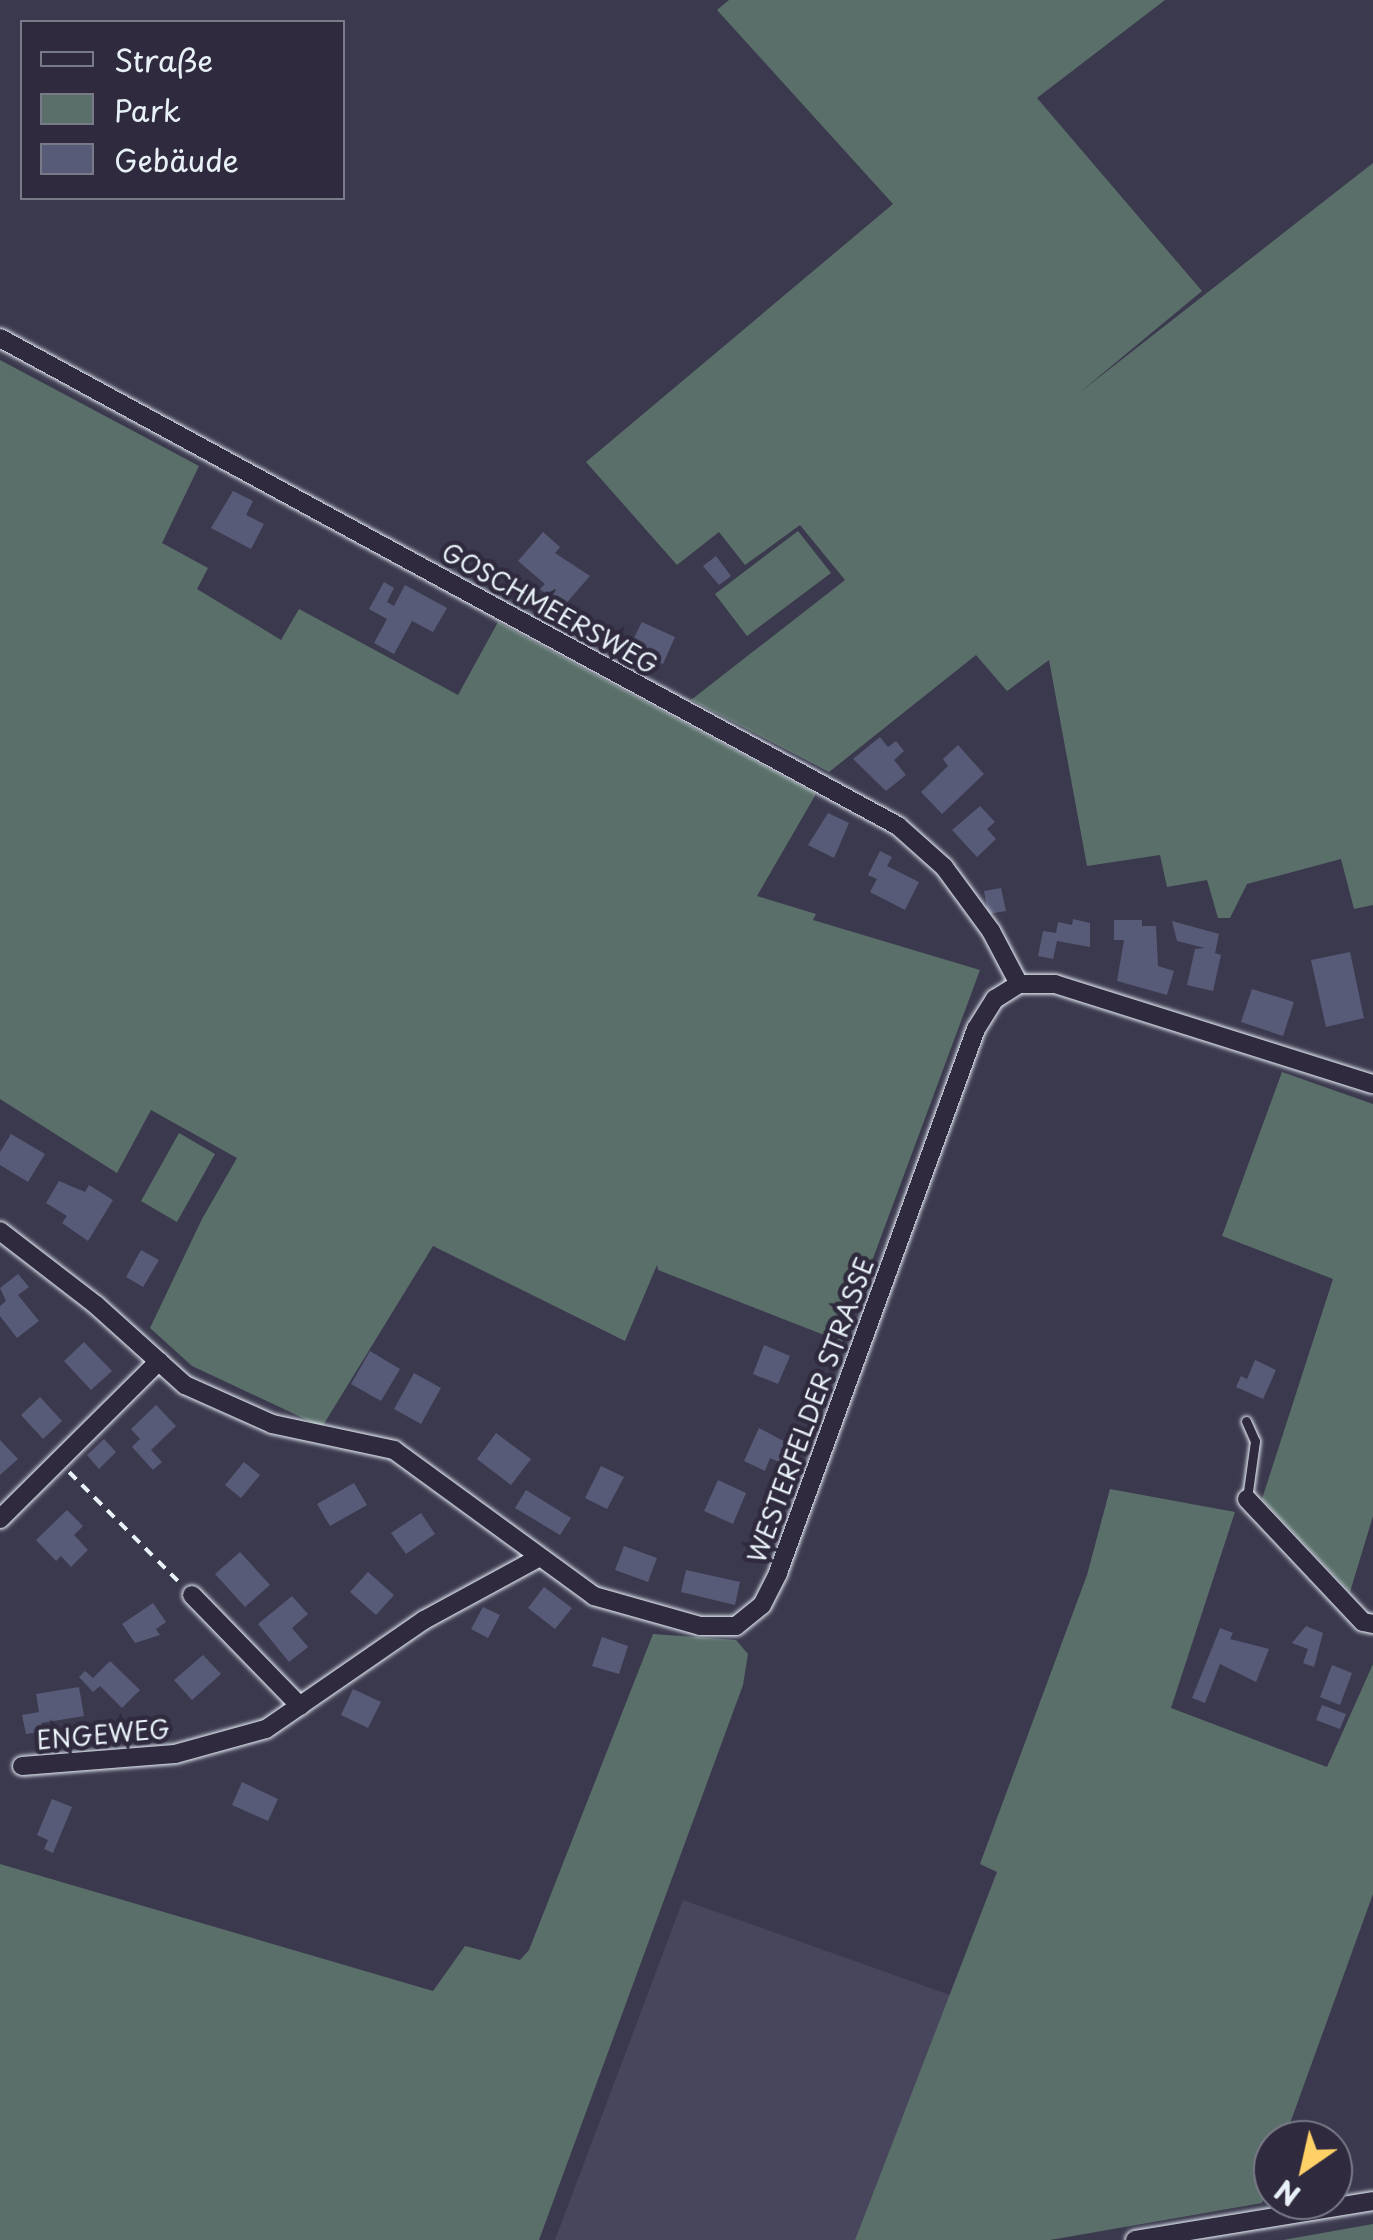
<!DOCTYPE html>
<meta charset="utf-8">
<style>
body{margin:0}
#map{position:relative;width:1373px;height:2240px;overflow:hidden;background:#3b394e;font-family:"Playpen Sans",sans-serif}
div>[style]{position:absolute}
.built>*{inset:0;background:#47465d}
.green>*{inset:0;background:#5a6f69}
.building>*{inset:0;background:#585b77}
.path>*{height:4px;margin-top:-2px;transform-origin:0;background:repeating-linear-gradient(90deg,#e8f1f8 0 10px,transparent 0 18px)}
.roads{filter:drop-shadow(0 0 2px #e8f1f8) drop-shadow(0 0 2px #e8f1f8)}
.service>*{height:9px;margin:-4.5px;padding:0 4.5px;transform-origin:4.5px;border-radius:4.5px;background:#2f2a3d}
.minor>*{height:18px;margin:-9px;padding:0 9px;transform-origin:9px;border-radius:9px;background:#2f2a3d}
span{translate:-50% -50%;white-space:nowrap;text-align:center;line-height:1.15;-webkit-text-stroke:9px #2f2a3d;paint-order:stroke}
.street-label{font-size:25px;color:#e8f1f8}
.legend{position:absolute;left:20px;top:20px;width:325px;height:180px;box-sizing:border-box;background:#2f2a3d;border:2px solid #797a88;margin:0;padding:12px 18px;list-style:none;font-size:30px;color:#e8f1f8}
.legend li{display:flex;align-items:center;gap:20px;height:50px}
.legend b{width:50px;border:2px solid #797a88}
.north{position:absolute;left:1253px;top:2120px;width:100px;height:100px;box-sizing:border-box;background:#2f2a3d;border:2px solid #797a88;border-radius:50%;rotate:214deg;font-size:28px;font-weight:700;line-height:40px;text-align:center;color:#e8f1f8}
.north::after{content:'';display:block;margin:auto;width:35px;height:45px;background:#ffd166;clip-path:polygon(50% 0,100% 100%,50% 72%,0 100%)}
</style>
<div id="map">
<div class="built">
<i style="clip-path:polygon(683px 1900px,950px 1995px,855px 2240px,555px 2240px)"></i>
</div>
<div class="green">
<i style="clip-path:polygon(729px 0,1165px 0,1037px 98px,1202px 291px,1079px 393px,1373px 163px,1373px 905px,1354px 909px,1341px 859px,1247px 884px,1230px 918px,1218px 918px,1207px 880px,1167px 887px,1160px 855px,1087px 866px,1049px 660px,1007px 691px,976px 655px,829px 772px,691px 700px,845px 580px,800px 525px,745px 565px,719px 532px,677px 565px,586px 462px,893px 204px,717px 10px)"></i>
<i style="clip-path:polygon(0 360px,199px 466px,162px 543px,208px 568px,197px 589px,281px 640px,299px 609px,458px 695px,498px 622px,816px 794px,757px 896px,816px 914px,813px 920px,980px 970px,842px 1342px,658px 1270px,657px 1265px,625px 1341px,433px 1246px,322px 1427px,192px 1366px,150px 1328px,202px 1219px,237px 1158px,151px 1110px,117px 1173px,0 1099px)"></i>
<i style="clip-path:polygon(798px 531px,831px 573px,747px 636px,715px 594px)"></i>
<i style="clip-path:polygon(1282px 1072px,1373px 1104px,1373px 1516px,1350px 1592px,1262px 1499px,1333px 1279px,1222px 1236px)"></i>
<i style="clip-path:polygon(179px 1133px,215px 1154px,177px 1222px,141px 1201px)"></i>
<i style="clip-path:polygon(1110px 1489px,1235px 1512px,1171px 1708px,1327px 1767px,1373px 1664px,1373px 1894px,1284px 2140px,1273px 2140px,1273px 2172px,1262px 2203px,1050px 2240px,855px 2240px,997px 1872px,980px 1864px,1087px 1575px)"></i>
<i style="clip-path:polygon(653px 1634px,736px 1640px,748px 1654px,743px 1685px,539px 2240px,0 2240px,0 1864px,433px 1991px,465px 1946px,520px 1960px,529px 1950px)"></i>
<i style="clip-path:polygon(1373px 2224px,1373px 2240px,1283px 2240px)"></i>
</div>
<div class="building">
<i style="clip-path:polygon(233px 491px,253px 501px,246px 515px,264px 524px,251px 549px,211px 528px)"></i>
<i style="clip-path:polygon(543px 532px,560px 547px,555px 553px,590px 576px,562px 608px,540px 589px,545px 584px,518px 561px)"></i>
<i style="clip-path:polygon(716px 556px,731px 576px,719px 585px,703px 566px)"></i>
<i style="clip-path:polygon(384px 582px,394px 588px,387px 602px,394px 606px,405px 585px,447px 608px,433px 632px,412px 621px,394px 654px,374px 643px,387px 619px,369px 609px)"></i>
<i style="clip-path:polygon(642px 622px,675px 637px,663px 664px,629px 648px)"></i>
<i style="clip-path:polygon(880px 737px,888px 747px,896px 741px,904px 751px,894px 760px,906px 775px,886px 791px,853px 759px)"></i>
<i style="clip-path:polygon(958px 745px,984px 774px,942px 814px,921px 792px,948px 766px,943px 759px)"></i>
<i style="clip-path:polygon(980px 806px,995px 822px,987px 829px,996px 839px,977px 857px,952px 830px)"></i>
<i style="clip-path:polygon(828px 813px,849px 823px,834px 858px,808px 845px)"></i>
<i style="clip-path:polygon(880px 851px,892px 857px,887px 866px,919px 882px,905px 910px,870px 892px,877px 879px,868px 875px)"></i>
<i style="clip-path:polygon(1001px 888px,1006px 911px,988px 914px,984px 891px)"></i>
<i style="clip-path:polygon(1073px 919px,1090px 923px,1090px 947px,1057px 941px,1053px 959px,1038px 956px,1043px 931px,1056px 933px,1058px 922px,1072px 925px)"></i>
<i style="clip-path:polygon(1114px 920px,1142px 920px,1142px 926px,1156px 926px,1158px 966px,1174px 971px,1167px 995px,1117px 981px,1124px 940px,1114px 940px)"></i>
<i style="clip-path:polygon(1172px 921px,1219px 934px,1215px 953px,1221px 955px,1213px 991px,1187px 985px,1195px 949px,1205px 948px,1177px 941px)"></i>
<i style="clip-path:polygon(1350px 952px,1364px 1018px,1326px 1027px,1311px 960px)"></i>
<i style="clip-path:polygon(1252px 989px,1294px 1002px,1283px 1036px,1241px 1022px)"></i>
<i style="clip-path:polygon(11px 1134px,45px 1154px,28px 1182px,0 1165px,0 1152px)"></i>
<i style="clip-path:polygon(59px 1181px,85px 1192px,89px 1185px,113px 1200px,88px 1241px,62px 1223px,67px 1216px,46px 1203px)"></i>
<i style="clip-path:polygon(141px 1250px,159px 1260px,143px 1287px,126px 1277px)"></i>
<i style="clip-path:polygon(18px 1274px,29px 1287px,18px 1295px,39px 1321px,17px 1338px,0 1316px,0 1306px,6px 1301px,0 1288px)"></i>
<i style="clip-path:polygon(84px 1342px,112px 1371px,91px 1390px,64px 1361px)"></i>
<i style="clip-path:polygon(764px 1345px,790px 1356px,778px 1384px,753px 1374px)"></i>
<i style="clip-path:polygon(370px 1351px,400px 1369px,381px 1401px,351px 1384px)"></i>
<i style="clip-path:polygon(1255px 1360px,1276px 1370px,1263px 1399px,1236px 1387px,1241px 1376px,1247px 1379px)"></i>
<i style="clip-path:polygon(414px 1373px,441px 1388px,421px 1424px,394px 1409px)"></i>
<i style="clip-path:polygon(40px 1397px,62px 1421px,43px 1439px,21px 1415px)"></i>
<i style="clip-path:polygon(156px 1405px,176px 1426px,151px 1450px,162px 1462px,153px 1470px,132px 1447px,140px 1439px,131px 1429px)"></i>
<i style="clip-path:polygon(759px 1428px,789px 1444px,781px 1463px,770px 1458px,765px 1471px,744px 1461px)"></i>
<i style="clip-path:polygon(496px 1433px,531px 1459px,511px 1485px,477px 1459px)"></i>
<i style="clip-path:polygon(104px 1439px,116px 1452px,99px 1469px,87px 1455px)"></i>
<i style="clip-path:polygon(0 1440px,18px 1459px,0 1475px)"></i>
<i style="clip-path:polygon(244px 1462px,260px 1475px,241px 1498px,225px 1485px)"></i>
<i style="clip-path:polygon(601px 1466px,624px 1477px,607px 1509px,585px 1498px)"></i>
<i style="clip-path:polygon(718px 1480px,746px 1493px,733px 1524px,704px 1511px)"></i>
<i style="clip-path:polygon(354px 1483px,367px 1505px,330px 1526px,317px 1504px)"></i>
<i style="clip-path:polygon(526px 1490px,571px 1518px,560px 1535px,515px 1508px)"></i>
<i style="clip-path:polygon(67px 1510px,83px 1526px,74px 1535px,88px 1550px,71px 1567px,61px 1556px,56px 1561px,36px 1540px)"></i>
<i style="clip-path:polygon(421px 1513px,435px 1534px,406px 1554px,391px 1533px)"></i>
<i style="clip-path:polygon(624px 1546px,657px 1558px,648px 1582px,615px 1570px)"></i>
<i style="clip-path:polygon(240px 1552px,270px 1585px,245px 1607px,215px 1574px)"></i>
<i style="clip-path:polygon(686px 1570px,740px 1582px,735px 1605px,681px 1592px)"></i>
<i style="clip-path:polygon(368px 1572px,394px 1595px,376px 1615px,350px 1592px)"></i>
<i style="clip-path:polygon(544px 1587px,572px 1608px,555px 1629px,528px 1608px)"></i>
<i style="clip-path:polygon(292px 1596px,308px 1614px,292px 1628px,308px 1647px,289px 1662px,258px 1624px)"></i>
<i style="clip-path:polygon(153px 1603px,166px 1622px,156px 1629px,160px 1635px,135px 1643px,122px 1624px)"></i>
<i style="clip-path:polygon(483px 1607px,500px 1615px,488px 1638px,471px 1629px)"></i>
<i style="clip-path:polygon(1306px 1626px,1323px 1633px,1314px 1667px,1303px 1663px,1308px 1649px,1292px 1643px)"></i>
<i style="clip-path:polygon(1220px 1628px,1233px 1633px,1230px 1639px,1269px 1649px,1256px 1682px,1220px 1664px,1205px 1703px,1192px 1698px)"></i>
<i style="clip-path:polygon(602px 1637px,628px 1646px,619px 1674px,592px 1666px)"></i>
<i style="clip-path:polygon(203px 1655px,221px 1674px,192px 1700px,174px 1680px)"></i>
<i style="clip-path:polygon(110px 1661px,140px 1690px,122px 1708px,100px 1686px,93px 1692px,79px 1677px,85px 1671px,93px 1678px)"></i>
<i style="clip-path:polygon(1332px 1665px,1352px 1673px,1340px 1705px,1320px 1697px)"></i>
<i style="clip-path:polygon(79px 1687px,84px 1716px,41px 1723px,43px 1731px,26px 1734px,22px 1715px,39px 1712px,36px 1694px)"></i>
<i style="clip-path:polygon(353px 1689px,381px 1702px,368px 1728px,341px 1715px)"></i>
<i style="clip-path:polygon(1322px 1705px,1346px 1714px,1340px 1729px,1316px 1720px)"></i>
<i style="clip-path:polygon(242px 1782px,278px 1799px,268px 1821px,232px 1805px)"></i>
<i style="clip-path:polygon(52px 1799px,72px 1807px,53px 1853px,44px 1849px,48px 1840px,37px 1835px)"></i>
</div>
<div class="path">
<i style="left:69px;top:1472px;width:156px;rotate:45deg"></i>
</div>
<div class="roads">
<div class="service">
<i style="left:1246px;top:1421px;width:22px;rotate:66deg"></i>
<i style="left:1255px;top:1441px;width:59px;rotate:97.9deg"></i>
</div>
<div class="minor">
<i style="left:0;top:338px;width:1022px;rotate:28.52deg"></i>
<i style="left:898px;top:826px;width:62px;rotate:41.7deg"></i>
<i style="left:944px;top:867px;width:79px;rotate:53.7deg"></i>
<i style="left:991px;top:931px;width:60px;rotate:62.2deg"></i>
<i style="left:0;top:1231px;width:121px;rotate:37.6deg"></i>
<i style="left:96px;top:1305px;width:120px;rotate:42deg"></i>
<i style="left:185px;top:1385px;width:95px;rotate:24.1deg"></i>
<i style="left:272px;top:1424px;width:125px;rotate:12deg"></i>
<i style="left:394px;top:1450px;width:248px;rotate:36.1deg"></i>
<i style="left:594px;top:1596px;width:110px;rotate:15.8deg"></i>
<i style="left:700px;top:1626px;width:36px"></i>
<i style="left:736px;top:1626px;width:33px;rotate:-39deg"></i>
<i style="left:762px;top:1605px;width:36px;rotate:-63deg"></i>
<i style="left:778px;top:1573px;width:579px;rotate:-70deg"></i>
<i style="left:976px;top:1029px;width:36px;rotate:-58deg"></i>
<i style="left:995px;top:999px;width:28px;rotate:-32deg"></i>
<i style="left:1019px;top:984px;width:36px"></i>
<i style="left:1055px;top:984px;width:333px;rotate:17.5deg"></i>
<i style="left:1247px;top:1499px;width:169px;rotate:46.7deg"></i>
<i style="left:1363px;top:1622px;width:10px;rotate:11deg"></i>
<i style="left:0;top:1519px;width:224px;rotate:-44.8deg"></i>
<i style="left:192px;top:1595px;width:155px;rotate:45.8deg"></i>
<i style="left:22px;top:1766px;width:153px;rotate:-4.5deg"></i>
<i style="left:175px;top:1754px;width:94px;rotate:-15.4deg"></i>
<i style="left:266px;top:1729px;width:192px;rotate:-34.6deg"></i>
<i style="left:424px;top:1620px;width:130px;rotate:-28.5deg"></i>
<i style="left:1135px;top:2240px;width:241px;rotate:-9.3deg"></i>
</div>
</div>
<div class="street-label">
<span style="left:550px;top:608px;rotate:29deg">GOSCHMEERSWEG</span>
<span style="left:810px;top:1410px;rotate:-70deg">WESTERFELDER STRASSE</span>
<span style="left:103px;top:1734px;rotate:-5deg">ENGEWEG</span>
</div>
<ul class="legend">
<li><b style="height:12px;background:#2f2a3d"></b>Straße</li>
<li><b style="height:28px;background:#5a6f69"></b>Park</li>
<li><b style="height:28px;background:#585b77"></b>Gebäude</li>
</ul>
<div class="north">N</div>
</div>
